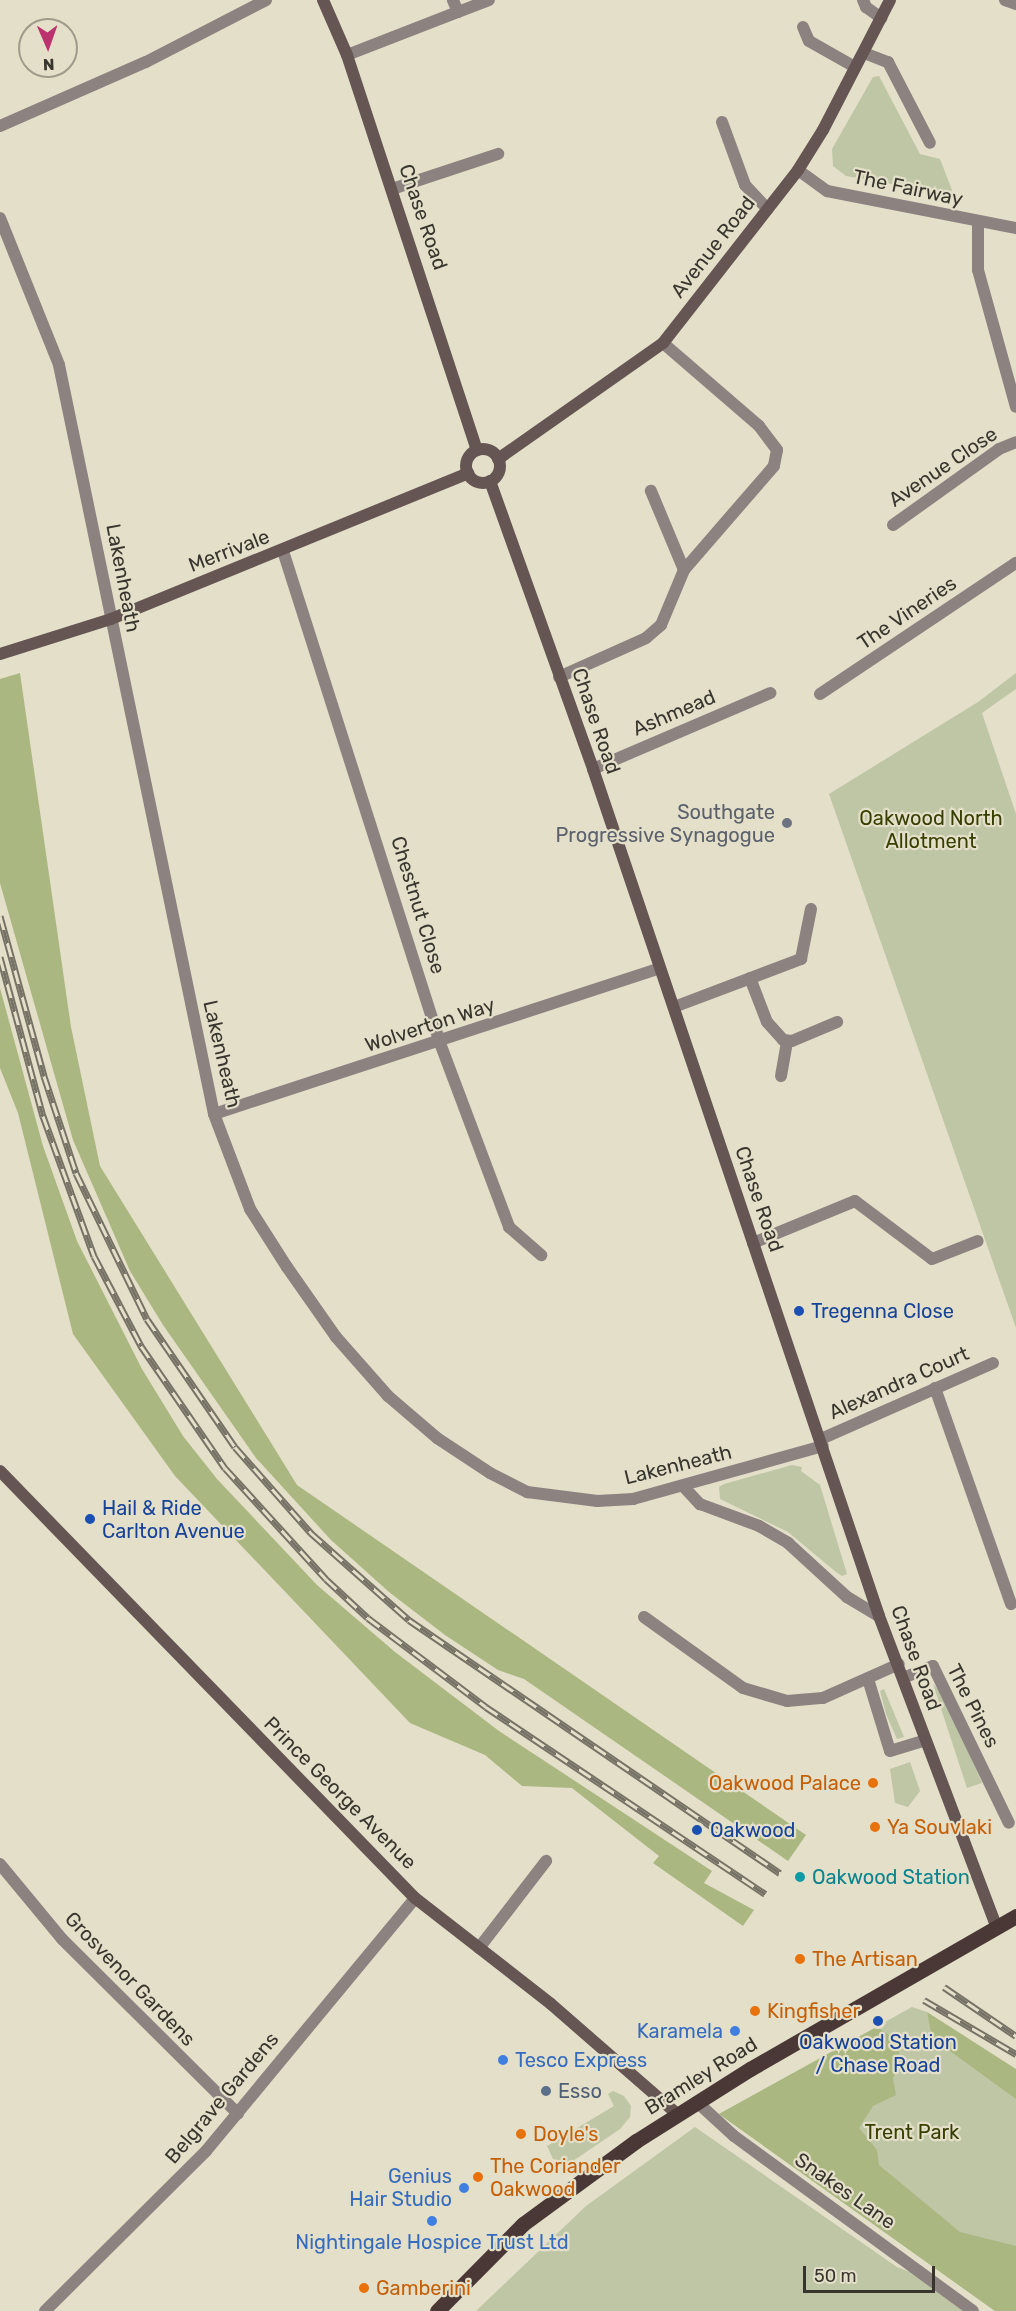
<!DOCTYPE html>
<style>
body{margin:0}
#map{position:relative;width:1016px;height:2311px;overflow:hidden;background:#e4dfc9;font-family:Rubik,sans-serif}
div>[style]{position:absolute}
.green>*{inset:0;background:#bec6a5}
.forest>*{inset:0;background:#abb781}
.street>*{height:12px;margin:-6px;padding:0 6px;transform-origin:6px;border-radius:6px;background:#8c8280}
.secondary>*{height:12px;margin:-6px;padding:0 6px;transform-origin:6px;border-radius:6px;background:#655654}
.secondary>.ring{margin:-6px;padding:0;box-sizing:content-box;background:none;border:12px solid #655654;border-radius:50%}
.primary>*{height:15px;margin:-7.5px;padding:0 7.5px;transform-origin:7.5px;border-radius:7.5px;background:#493835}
.rail>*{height:7px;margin-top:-3.5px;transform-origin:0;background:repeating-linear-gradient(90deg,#e4dfc9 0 14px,#767366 0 28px);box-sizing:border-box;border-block:2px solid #767366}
.dots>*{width:16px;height:16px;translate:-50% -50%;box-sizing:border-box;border:3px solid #e4dfc9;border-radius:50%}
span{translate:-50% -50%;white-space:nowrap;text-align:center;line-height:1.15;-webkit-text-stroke:4.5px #e4dfc9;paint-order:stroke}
.street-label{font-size:20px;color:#37352d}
.worship-label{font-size:20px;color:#5b616d}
.right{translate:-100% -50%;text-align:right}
.park-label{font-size:20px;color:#374000}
.transit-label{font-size:20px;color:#164399}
.left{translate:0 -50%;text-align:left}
.food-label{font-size:20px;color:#c56008}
.culture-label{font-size:20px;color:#0d838f}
.shop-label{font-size:20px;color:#366cbe}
.service-label{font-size:20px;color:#4e5e75}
.north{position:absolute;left:18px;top:18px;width:60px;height:60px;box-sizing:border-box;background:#e4dfc9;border:2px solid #9f9b8b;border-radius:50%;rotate:178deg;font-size:16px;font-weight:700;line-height:24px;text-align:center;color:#37352d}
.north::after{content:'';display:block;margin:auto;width:21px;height:27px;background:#bb326e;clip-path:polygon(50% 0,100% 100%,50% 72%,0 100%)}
.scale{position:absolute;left:803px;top:2266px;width:132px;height:27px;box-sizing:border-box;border:3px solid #37352d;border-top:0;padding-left:8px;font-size:18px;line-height:21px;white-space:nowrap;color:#37352d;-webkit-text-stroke:4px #e4dfc9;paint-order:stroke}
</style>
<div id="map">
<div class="green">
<i style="clip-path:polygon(879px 76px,920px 154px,940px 159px,952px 190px,949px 194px,846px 176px,833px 166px,832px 149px,873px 77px)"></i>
<i style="clip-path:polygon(1016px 673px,1016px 689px,982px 713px,1016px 814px,1016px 1328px,829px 794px,978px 702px)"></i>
<i style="clip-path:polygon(792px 1465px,802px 1467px,801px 1471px,820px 1485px,847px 1574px,842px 1576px,836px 1572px,788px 1532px,720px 1499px,719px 1487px,724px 1484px)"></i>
<i style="clip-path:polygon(933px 1684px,943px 1694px,982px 1783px,967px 1788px)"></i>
<i style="clip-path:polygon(884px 1689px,904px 1737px,897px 1739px,886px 1714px,880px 1691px)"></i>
<i style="clip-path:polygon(910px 1762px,920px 1791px,908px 1807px,895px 1803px,890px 1769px)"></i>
<i style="clip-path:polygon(912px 2007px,927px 2012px,931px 2028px,1016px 2086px,1016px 2311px,995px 2311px,719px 2114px)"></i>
<i style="clip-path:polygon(613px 2091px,624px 2096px,631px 2106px,630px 2117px,620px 2129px,570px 2163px,553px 2159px,547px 2146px,614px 2106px,608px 2094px)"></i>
<i style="clip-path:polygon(695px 2127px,897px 2267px,933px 2281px,973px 2311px,476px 2311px,586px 2206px)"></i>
</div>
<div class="forest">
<i style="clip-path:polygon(20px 673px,71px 1027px,100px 1166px,297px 1485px,806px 1835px,788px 1861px,524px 1679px,498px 1670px,445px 1635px,389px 1592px,331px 1540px,256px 1458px,163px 1325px,130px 1271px,73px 1140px,0 883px,0 679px)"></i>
<i style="clip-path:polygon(0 988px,43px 1146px,77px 1241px,142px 1369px,183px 1436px,217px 1479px,317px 1585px,395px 1652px,499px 1731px,712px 1871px,704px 1883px,754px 1910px,743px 1926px,653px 1863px,659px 1856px,572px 1788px,522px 1786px,485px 1755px,410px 1723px,175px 1476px,73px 1334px,18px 1113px,0 1068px)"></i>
<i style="clip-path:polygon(927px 2012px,1016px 2069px,1016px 2099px,932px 2038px)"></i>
<i style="clip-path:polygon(877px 2027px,896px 2040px,901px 2061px,893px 2078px,896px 2095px,873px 2106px,859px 2128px,877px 2150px,879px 2165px,960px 2232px,1016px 2246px,1016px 2311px,995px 2311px,719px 2114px)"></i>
</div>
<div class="street">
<i style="left:863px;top:0;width:8px;rotate:67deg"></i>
<i style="left:866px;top:7px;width:19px;rotate:36deg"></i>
<i style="left:1005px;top:0;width:12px;rotate:20deg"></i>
<i style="left:458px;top:12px;width:33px;rotate:-21deg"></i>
<i style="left:803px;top:27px;width:15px;rotate:67deg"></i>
<i style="left:809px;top:41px;width:53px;rotate:29.5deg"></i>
<i style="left:864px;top:53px;width:26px;rotate:21deg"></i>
<i style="left:888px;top:62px;width:91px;rotate:62.6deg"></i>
<i style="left:347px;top:55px;width:119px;rotate:-21.2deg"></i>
<i style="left:458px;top:12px;width:13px;rotate:-113deg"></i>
<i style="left:722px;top:122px;width:67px;rotate:69.9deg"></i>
<i style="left:745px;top:185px;width:33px;rotate:47deg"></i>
<i style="left:0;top:126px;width:159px;rotate:-23.7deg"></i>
<i style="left:146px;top:62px;width:135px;rotate:-27.3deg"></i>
<i style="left:798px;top:170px;width:36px;rotate:36deg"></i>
<i style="left:827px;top:191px;width:193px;rotate:11.1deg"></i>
<i style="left:392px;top:189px;width:112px;rotate:-18.3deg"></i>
<i style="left:0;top:218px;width:158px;rotate:68.1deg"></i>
<i style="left:59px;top:365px;width:765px;rotate:78.31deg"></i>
<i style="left:214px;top:1114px;width:102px;rotate:69.2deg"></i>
<i style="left:250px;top:1209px;width:69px;rotate:57.5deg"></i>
<i style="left:287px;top:1267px;width:85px;rotate:55deg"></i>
<i style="left:336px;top:1337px;width:79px;rotate:48.6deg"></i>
<i style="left:388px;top:1396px;width:65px;rotate:40.6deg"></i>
<i style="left:437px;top:1438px;width:64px;rotate:33.4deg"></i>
<i style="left:490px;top:1473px;width:42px;rotate:27.2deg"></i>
<i style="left:527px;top:1492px;width:71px;rotate:7.3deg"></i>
<i style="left:597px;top:1501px;width:36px;rotate:-3deg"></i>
<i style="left:633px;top:1499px;width:197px;rotate:-15.6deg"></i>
<i style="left:978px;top:224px;width:46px;rotate:90deg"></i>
<i style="left:978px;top:270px;width:142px;rotate:74.5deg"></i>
<i style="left:663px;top:343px;width:127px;rotate:40.8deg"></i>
<i style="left:759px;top:426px;width:30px;rotate:53deg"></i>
<i style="left:777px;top:450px;width:16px;rotate:101deg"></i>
<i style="left:774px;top:466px;width:138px;rotate:130.9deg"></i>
<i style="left:893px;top:525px;width:130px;rotate:-35.6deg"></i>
<i style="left:999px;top:449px;width:18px;rotate:-22deg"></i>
<i style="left:283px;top:551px;width:516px;rotate:72.3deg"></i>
<i style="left:440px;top:1043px;width:197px;rotate:69.4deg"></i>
<i style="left:509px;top:1227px;width:43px;rotate:41.2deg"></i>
<i style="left:559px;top:677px;width:95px;rotate:-24.1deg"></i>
<i style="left:646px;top:638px;width:20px;rotate:-41deg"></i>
<i style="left:661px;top:625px;width:60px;rotate:-67.3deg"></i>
<i style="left:684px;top:570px;width:86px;rotate:-112.7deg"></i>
<i style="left:820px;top:694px;width:236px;rotate:-33.8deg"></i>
<i style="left:593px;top:769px;width:193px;rotate:-23.2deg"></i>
<i style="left:750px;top:978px;width:47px;rotate:68.9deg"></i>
<i style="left:767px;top:1022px;width:24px;rotate:48deg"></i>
<i style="left:783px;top:1040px;width:9px;rotate:6deg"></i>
<i style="left:792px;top:1041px;width:49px;rotate:-22.9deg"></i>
<i style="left:674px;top:1007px;width:136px;rotate:-20.7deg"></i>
<i style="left:801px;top:959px;width:51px;rotate:-78.7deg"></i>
<i style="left:781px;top:1076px;width:35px;rotate:-80deg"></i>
<i style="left:214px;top:1114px;width:467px;rotate:-18.1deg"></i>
<i style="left:753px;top:1243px;width:110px;rotate:-22.4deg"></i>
<i style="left:855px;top:1201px;width:96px;rotate:37deg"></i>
<i style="left:932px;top:1259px;width:49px;rotate:-21.4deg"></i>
<i style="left:935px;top:1388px;width:229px;rotate:70.6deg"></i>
<i style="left:821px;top:1439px;width:188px;rotate:-23.8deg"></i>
<i style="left:683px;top:1486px;width:25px;rotate:47deg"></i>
<i style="left:700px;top:1504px;width:63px;rotate:20.4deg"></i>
<i style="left:759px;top:1526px;width:34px;rotate:30deg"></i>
<i style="left:788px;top:1543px;width:80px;rotate:42.5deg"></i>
<i style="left:847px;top:1597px;width:37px;rotate:31deg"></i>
<i style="left:644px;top:1617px;width:122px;rotate:35.6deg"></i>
<i style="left:743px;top:1688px;width:46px;rotate:16.5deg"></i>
<i style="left:787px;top:1701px;width:36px;rotate:-5deg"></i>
<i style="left:823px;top:1698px;width:83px;rotate:-24.1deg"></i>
<i style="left:903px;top:1678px;width:32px;rotate:-22deg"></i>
<i style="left:933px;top:1666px;width:174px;rotate:64.2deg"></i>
<i style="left:868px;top:1679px;width:75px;rotate:73deg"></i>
<i style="left:890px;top:1751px;width:37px;rotate:-17deg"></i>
<i style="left:0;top:1864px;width:97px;rotate:50.4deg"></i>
<i style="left:62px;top:1939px;width:248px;rotate:44.8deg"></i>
<i style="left:479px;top:1948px;width:110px;rotate:-52.4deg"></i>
<i style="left:697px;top:2102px;width:50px;rotate:42.6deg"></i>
<i style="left:734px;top:2136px;width:296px;rotate:36.2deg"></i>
<i style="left:45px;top:2311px;width:227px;rotate:-44.8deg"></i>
<i style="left:206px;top:2151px;width:328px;rotate:-50.4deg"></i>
</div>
<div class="secondary">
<i style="left:323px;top:0;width:60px;rotate:66.4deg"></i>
<i style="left:347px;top:55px;width:416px;rotate:71.8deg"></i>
<i class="ring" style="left:466px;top:449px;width:22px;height:22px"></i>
<i style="left:498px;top:459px;width:202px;rotate:-35.1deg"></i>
<i style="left:663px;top:343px;width:219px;rotate:-52deg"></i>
<i style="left:798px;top:170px;width:47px;rotate:-58deg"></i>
<i style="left:823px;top:130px;width:146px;rotate:-62.7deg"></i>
<i style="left:490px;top:481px;width:306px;rotate:70.3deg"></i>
<i style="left:593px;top:769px;width:894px;rotate:71.34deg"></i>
<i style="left:879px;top:1616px;width:331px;rotate:69.3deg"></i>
<i style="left:0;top:654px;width:116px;rotate:-17.5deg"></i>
<i style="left:111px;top:619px;width:386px;rotate:-22.2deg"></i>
<i style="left:0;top:1471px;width:595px;rotate:45.82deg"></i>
<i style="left:415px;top:1898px;width:172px;rotate:37.9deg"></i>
<i style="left:551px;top:2004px;width:167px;rotate:41.1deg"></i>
</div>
<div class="primary">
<i style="left:437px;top:2311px;width:122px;rotate:-45.3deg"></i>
<i style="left:523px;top:2224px;width:140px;rotate:-36.3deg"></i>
<i style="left:636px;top:2141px;width:135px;rotate:-32.3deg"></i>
<i style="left:750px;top:2069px;width:307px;rotate:-29.9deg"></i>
</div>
<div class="rail">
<i style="left:0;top:916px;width:166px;rotate:74.6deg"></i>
<i style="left:44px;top:1076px;width:102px;rotate:71.7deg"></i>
<i style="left:76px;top:1173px;width:162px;rotate:64.1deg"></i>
<i style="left:147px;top:1319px;width:155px;rotate:55.5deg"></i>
<i style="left:235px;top:1447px;width:115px;rotate:48.5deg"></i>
<i style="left:311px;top:1533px;width:131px;rotate:41.6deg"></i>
<i style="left:409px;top:1620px;width:449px;rotate:34.3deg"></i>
<i style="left:0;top:957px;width:165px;rotate:74.9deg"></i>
<i style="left:43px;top:1116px;width:149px;rotate:70deg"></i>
<i style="left:94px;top:1256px;width:102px;rotate:62.4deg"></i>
<i style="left:141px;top:1346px;width:148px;rotate:55.5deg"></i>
<i style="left:225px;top:1468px;width:150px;rotate:47.7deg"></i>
<i style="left:326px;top:1579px;width:57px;rotate:42.9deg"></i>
<i style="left:368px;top:1618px;width:148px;rotate:37deg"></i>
<i style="left:486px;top:1707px;width:336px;rotate:33.8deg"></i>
<i style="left:944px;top:1987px;width:87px;rotate:34.2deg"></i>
<i style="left:924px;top:2000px;width:107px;rotate:30.4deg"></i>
</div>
<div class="dots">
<i style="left:787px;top:823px;background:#6b7280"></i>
<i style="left:799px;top:1311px;background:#1a4fb4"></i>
<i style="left:90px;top:1519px;background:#1a4fb4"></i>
<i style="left:873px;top:1783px;background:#e8710a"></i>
<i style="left:875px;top:1827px;background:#e8710a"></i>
<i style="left:697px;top:1830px;background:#1a4fb4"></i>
<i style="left:800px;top:1877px;background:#0f9aa8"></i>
<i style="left:800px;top:1959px;background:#e8710a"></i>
<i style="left:755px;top:2011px;background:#e8710a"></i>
<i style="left:878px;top:2021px;background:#1a4fb4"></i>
<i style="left:735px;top:2031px;background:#3f7fe0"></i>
<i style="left:503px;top:2060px;background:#3f7fe0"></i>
<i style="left:546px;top:2091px;background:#5c6f8a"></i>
<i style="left:521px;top:2134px;background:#e8710a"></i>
<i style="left:478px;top:2177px;background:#e8710a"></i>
<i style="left:464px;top:2188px;background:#3f7fe0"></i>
<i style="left:432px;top:2221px;background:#3f7fe0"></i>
<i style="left:364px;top:2288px;background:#e8710a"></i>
</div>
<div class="street-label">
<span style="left:908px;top:188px;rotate:12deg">The Fairway</span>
<span style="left:423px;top:217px;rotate:71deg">Chase Road</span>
<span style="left:713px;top:247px;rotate:-52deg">Avenue Road</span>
<span style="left:943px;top:467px;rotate:-34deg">Avenue Close</span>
<span style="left:229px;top:551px;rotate:-21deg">Merrivale</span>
<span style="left:123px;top:578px;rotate:79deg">Lakenheath</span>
<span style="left:907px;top:613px;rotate:-34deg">The Vineries</span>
<span style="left:674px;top:713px;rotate:-23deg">Ashmead</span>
<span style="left:596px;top:721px;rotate:71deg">Chase Road</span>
<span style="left:418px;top:905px;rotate:73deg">Chestnut Close</span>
<span style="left:430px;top:1025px;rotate:-18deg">Wolverton Way</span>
<span style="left:222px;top:1054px;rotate:77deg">Lakenheath</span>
<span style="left:759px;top:1199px;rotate:71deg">Chase Road</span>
<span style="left:899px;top:1383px;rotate:-24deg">Alexandra Court</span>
<span style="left:678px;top:1465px;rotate:-14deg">Lakenheath</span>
<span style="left:916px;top:1658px;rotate:70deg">Chase Road</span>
<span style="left:973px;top:1706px;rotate:63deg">The Pines</span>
<span style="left:340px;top:1793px;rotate:45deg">Prince George Avenue</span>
<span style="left:130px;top:1979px;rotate:46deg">Grosvenor Gardens</span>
<span style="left:701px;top:2076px;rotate:-32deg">Bramley Road</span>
<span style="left:222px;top:2098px;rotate:-50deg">Belgrave Gardens</span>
<span style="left:845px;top:2191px;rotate:35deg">Snakes Lane</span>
</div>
<div class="worship-label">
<span class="right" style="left:775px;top:824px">Southgate<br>Progressive Synagogue</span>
</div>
<div class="park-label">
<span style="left:931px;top:830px">Oakwood North<br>Allotment</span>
<span style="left:912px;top:2132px">Trent Park</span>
</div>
<div class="transit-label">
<span class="left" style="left:811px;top:1311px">Tregenna Close</span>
<span class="left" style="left:102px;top:1520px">Hail &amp; Ride<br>Carlton Avenue</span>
<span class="left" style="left:710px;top:1830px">Oakwood</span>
<span style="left:878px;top:2054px">Oakwood Station<br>/ Chase Road</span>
</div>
<div class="food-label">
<span class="right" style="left:861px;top:1783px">Oakwood Palace</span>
<span class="left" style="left:887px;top:1827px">Ya Souvlaki</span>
<span class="left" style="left:812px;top:1959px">The Artisan</span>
<span class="left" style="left:767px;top:2011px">Kingfisher</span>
<span class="left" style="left:533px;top:2134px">Doyle's</span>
<span class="left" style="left:490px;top:2178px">The Coriander<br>Oakwood</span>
<span class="left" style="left:376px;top:2288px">Gamberini</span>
</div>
<div class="culture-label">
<span class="left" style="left:812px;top:1877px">Oakwood Station</span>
</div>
<div class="shop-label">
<span class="right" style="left:723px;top:2031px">Karamela</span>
<span class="left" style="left:515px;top:2060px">Tesco Express</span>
<span class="right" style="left:452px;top:2188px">Genius<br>Hair Studio</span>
<span style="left:432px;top:2242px">Nightingale Hospice Trust Ltd</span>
</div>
<div class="service-label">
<span class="left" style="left:558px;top:2091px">Esso</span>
</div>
<div class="north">N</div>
<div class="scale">50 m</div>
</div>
